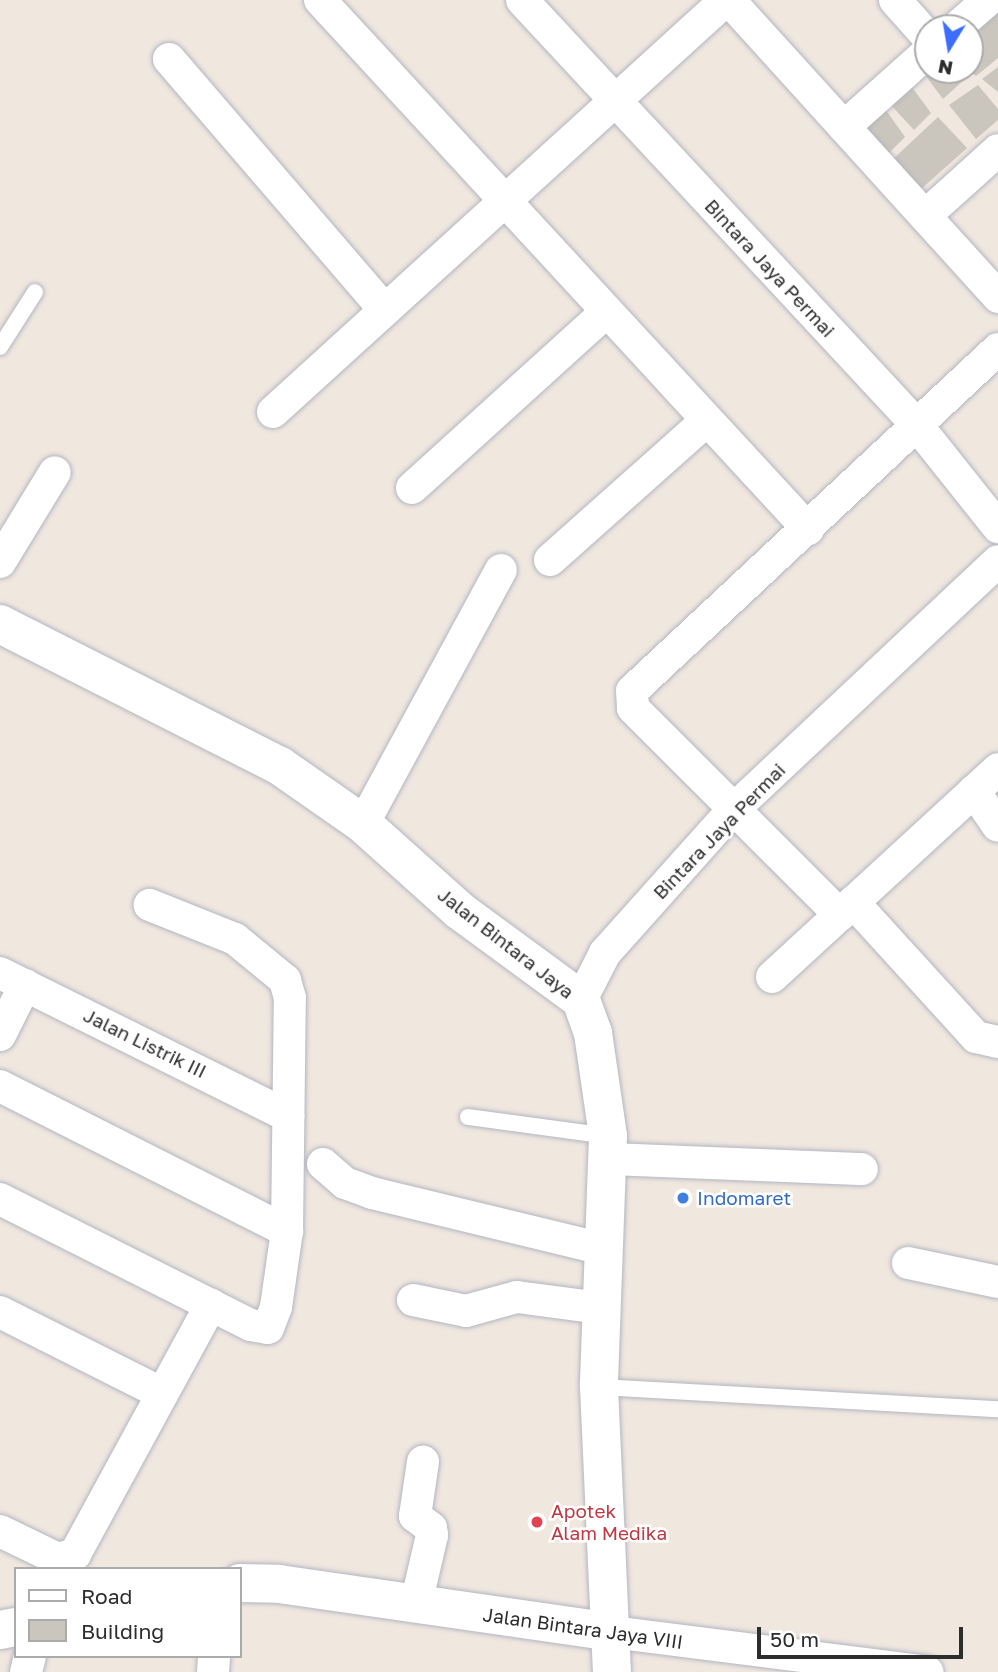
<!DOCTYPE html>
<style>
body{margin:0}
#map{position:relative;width:998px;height:1672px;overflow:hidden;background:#f0e7df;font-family:"Golos Text",sans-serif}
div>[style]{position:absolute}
.building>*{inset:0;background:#cbc6bd}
.roads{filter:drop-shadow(0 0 2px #b3b6c2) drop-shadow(0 0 2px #b3b6c2)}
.lane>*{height:16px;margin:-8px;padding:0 8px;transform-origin:8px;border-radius:8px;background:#fff}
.street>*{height:32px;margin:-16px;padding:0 16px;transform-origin:16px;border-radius:16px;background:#fff}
.secondary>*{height:38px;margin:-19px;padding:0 19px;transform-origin:19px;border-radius:19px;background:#fff}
.dots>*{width:19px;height:19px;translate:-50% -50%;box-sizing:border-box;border:4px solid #fff;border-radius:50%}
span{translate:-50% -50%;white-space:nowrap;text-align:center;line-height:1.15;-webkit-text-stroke:5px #fff;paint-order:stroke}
.street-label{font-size:19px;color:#2d2d2d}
.shop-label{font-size:19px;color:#366cbe}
.left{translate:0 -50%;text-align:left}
.health-label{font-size:19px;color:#be3a42}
.legend{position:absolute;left:14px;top:1567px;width:228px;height:91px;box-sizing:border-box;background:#fff;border:2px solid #ababab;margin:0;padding:9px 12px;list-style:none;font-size:21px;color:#2d2d2d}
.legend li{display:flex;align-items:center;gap:14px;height:35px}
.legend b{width:35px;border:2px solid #ababab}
.north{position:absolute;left:914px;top:14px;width:70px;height:70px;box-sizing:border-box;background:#fff;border:2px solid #ababab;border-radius:50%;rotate:191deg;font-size:19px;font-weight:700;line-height:28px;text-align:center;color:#2d2d2d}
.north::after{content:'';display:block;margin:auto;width:24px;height:32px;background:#3d6dff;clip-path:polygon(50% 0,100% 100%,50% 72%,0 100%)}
.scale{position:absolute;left:757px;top:1627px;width:206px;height:32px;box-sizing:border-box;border:4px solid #2d2d2d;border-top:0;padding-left:9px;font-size:21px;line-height:24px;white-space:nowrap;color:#2d2d2d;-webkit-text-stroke:5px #fff;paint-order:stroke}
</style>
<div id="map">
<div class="building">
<i style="clip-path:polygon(998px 1px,998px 58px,976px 76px,970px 71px,970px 28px)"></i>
<i style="clip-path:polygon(998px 67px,998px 92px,982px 79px)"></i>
<i style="clip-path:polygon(956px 70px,964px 80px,943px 99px,922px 71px)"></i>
<i style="clip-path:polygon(909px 83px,931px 113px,914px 130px,888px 102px)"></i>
<i style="clip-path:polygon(978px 85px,998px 109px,998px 120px,976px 139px,949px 105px)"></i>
<i style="clip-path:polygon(883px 106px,905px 137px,886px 156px,857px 125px)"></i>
<i style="clip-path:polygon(938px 117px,967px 148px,920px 190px,891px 161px)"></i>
</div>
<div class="roads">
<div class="lane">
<i style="left:0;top:347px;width:65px;rotate:-57.5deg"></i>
<i style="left:468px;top:1117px;width:141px;rotate:7.7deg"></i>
<i style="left:599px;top:1387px;width:400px;rotate:3.2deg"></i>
</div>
<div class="street">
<i style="left:320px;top:0;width:720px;rotate:47.31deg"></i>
<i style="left:522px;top:0;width:579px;rotate:47.1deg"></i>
<i style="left:916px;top:424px;width:132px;rotate:51.5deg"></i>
<i style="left:729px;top:0;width:401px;rotate:47.8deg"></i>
<i style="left:895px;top:0;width:50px;rotate:48.3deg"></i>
<i style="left:956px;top:28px;width:43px;rotate:-41.2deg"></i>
<i style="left:169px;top:59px;width:331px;rotate:49.3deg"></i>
<i style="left:844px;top:127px;width:113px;rotate:-41.8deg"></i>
<i style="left:925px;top:216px;width:98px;rotate:-42.1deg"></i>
<i style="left:273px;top:412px;width:612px;rotate:-42.29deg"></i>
<i style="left:412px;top:488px;width:262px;rotate:-42.2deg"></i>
<i style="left:550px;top:560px;width:210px;rotate:-41.7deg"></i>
<i style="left:0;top:562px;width:105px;rotate:-58.6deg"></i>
<i style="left:974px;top:791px;width:42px;rotate:55.6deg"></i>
<i style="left:363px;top:824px;width:289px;rotate:-61.5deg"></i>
<i style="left:853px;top:902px;width:183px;rotate:47.7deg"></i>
<i style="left:976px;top:1037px;width:23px;rotate:13deg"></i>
<i style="left:840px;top:915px;width:293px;rotate:-135deg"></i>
<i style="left:633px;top:708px;width:17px;rotate:-93deg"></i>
<i style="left:632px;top:691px;width:501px;rotate:-43.06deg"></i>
<i style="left:0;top:973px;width:322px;rotate:26.4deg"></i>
<i style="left:772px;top:977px;width:307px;rotate:-42.6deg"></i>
<i style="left:581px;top:1000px;width:53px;rotate:-62.9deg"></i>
<i style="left:605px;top:953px;width:191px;rotate:-48.2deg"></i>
<i style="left:732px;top:811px;width:365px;rotate:-43.2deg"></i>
<i style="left:0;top:1035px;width:56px;rotate:-63.4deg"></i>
<i style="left:0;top:1086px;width:322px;rotate:26.8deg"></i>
<i style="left:608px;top:1159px;width:254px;rotate:2.3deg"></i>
<i style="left:323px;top:1164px;width:29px;rotate:41deg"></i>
<i style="left:345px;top:1183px;width:29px;rotate:20deg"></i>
<i style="left:372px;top:1193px;width:238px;rotate:13.6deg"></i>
<i style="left:0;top:1199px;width:281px;rotate:26.7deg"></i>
<i style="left:251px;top:1325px;width:17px;rotate:10deg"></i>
<i style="left:268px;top:1328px;width:22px;rotate:-69deg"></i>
<i style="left:276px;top:1307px;width:77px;rotate:-81.8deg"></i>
<i style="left:287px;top:1231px;width:233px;rotate:-89.3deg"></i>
<i style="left:290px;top:998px;width:19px;rotate:-106deg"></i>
<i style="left:285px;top:980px;width:65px;rotate:-140.6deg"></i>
<i style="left:235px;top:939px;width:92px;rotate:-158.2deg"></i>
<i style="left:908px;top:1263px;width:92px;rotate:11.9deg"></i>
<i style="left:413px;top:1300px;width:54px;rotate:11.7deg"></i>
<i style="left:466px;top:1311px;width:53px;rotate:-15.4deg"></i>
<i style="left:517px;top:1297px;width:85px;rotate:7.5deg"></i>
<i style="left:0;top:1312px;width:180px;rotate:26.7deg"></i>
<i style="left:0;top:1531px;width:64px;rotate:25.8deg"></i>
<i style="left:58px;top:1559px;width:18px;rotate:-16deg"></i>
<i style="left:75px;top:1554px;width:284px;rotate:-61.4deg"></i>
<i style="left:416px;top:1604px;width:71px;rotate:-76.9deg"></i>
<i style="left:432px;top:1535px;width:7px;rotate:-98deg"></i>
<i style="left:431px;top:1528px;width:20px;rotate:-143deg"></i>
<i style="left:415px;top:1516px;width:55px;rotate:-81.6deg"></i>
<i style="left:611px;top:1632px;width:319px;rotate:7.2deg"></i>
<i style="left:26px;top:1672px;width:16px;rotate:-76deg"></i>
<i style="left:213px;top:1672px;width:16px;rotate:-86deg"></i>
</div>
<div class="secondary">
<i style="left:0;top:624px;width:314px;rotate:26.9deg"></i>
<i style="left:280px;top:766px;width:101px;rotate:34.9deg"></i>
<i style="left:363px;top:824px;width:130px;rotate:41.9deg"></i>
<i style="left:460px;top:911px;width:150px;rotate:36.3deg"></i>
<i style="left:581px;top:1000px;width:35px;rotate:70deg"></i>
<i style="left:593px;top:1033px;width:104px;rotate:81.7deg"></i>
<i style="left:608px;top:1136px;width:251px;rotate:92.1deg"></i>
<i style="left:599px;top:1387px;width:285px;rotate:87.4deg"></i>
<i style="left:240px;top:1583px;width:39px;rotate:1deg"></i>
<i style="left:279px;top:1584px;width:335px;rotate:8.2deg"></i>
<i style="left:0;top:1630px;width:16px;rotate:-11deg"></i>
</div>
</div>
<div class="dots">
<i style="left:683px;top:1198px;background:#3f7fe0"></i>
<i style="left:537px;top:1522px;background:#e0444e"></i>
</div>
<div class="street-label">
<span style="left:770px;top:268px;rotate:47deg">Bintara Jaya Permai</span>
<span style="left:719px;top:831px;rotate:-46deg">Bintara Jaya Permai</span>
<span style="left:506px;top:943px;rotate:38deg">Jalan Bintara Jaya</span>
<span style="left:145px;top:1043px;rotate:26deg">Jalan Listrik III</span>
<span style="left:583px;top:1628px;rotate:8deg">Jalan Bintara Jaya VIII</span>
</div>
<div class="shop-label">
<span class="left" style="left:697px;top:1198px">Indomaret</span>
</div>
<div class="health-label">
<span class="left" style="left:551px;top:1522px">Apotek<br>Alam Medika</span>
</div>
<ul class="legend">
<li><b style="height:9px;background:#fff"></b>Road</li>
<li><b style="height:19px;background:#cbc6bd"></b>Building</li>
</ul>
<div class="north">N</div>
<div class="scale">50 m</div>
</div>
